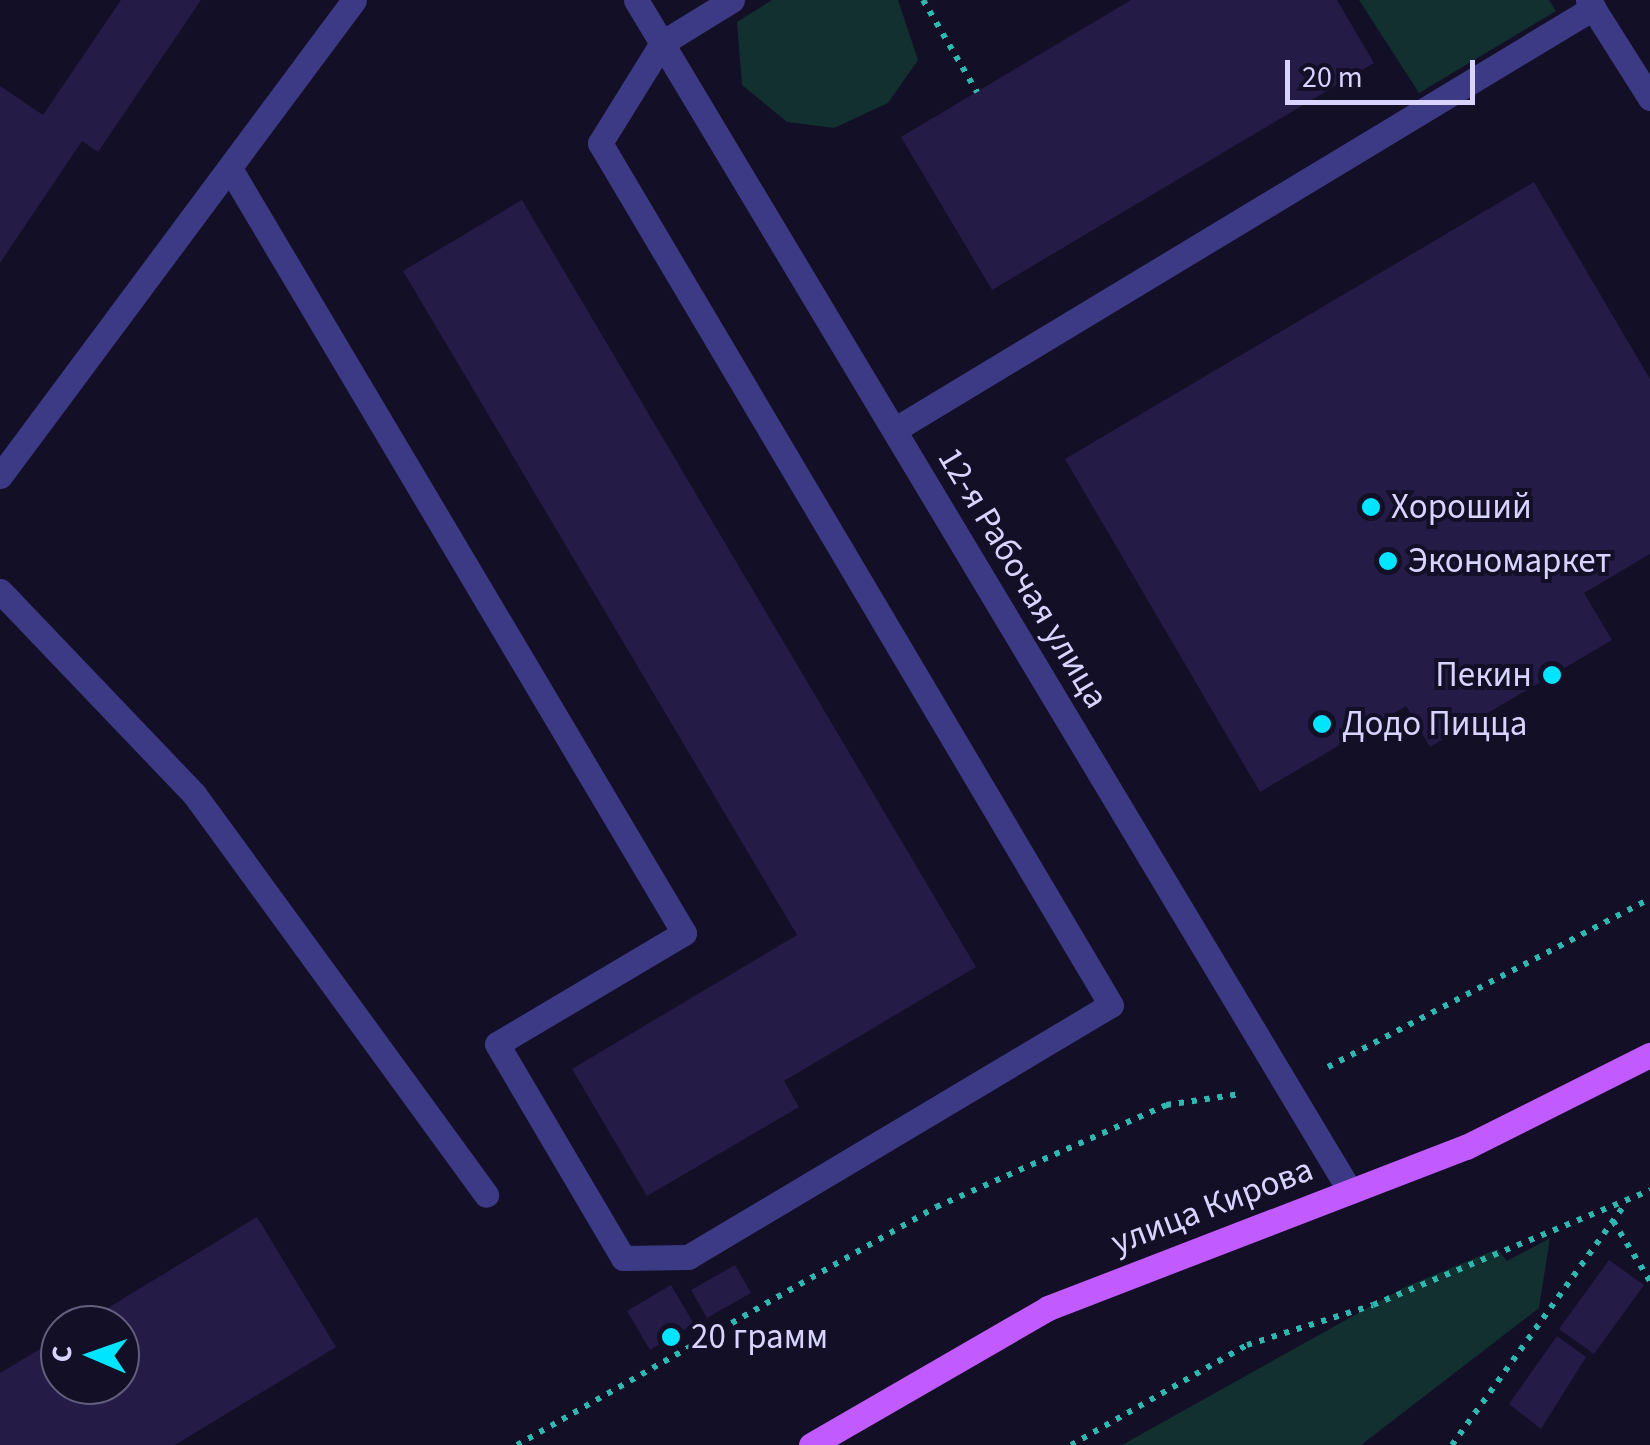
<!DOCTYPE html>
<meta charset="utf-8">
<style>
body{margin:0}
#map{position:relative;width:1650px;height:1445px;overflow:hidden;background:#130f26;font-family:"Source Sans 3",sans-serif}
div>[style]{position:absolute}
.green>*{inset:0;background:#12302f}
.building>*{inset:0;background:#241b47}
.path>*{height:6px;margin-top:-3px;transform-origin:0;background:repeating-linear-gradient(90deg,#2fb8b0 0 5px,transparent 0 13px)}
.service>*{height:25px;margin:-12.5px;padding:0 12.5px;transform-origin:12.5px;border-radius:12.5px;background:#3d3a85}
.minor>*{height:25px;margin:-12.5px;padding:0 12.5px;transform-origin:12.5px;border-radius:12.5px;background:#3d3a85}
.tertiary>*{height:25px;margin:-12.5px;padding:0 12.5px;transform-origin:12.5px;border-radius:12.5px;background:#3d3a85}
.primary>*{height:25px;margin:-12.5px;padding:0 12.5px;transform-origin:12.5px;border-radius:12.5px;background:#c25bff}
.dots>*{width:28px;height:28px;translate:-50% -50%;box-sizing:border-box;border:5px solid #130f26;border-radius:50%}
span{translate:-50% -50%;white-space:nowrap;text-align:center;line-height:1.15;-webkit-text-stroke:8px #130f26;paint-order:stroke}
.poi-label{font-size:35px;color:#d9d4ff}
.left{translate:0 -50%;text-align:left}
.right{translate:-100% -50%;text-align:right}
.street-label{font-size:35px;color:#d9d4ff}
.north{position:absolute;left:40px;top:1305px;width:100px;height:100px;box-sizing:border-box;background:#130f26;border:2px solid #625e7d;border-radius:50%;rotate:272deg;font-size:28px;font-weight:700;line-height:40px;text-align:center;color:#d9d4ff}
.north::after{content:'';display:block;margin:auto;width:35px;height:45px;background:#00e5ff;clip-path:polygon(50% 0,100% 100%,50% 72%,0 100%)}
.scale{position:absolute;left:1285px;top:60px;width:190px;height:45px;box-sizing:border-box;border:5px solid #d9d4ff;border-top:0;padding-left:12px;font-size:30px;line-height:35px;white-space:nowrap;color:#d9d4ff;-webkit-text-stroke:8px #130f26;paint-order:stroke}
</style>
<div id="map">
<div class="green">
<i style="clip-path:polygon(772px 0,898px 0,918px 60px,888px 103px,834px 128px,787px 122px,742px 85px,737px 22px)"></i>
<i style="clip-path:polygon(1359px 0,1549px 0,1556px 11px,1419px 93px)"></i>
<i style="clip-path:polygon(1550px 1238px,1539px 1308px,1361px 1445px,1122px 1445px,1405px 1287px,1497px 1249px,1507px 1261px)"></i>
</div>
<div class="building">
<i style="clip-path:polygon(121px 0,201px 0,98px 152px,82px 141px,0 263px,0 86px,43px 115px)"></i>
<i style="clip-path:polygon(1131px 0,1337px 0,1374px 63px,992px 290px,901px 137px)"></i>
<i style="clip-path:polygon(1534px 182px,1650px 379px,1650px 554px,1584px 593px,1612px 640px,1430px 747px,1406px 706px,1260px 792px,1065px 459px)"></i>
<i style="clip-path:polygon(522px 200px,976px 967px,784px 1081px,799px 1107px,647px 1196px,572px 1069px,797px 935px,403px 271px)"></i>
<i style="clip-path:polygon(257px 1217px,336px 1347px,175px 1445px,0 1445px,0 1373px,60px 1337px,60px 1385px,120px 1385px,120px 1325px,80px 1325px)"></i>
<i style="clip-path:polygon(1609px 1260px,1644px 1285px,1594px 1354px,1559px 1329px)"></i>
<i style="clip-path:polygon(735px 1265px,751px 1293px,707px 1318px,691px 1290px)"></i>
<i style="clip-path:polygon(671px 1285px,694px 1324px,650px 1350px,627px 1311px)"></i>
<i style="clip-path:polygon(1557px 1336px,1586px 1357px,1541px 1429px,1509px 1404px)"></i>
</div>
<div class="path">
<i style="left:923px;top:0;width:107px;rotate:59.6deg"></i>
<i style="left:1328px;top:1067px;width:363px;rotate:-27.6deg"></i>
<i style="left:1613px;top:1221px;width:70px;rotate:58.3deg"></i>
<i style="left:517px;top:1445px;width:482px;rotate:-29.6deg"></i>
<i style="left:936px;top:1207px;width:252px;rotate:-23.9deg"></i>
<i style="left:1166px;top:1105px;width:75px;rotate:-8.5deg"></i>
<i style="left:1071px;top:1445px;width:202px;rotate:-29.6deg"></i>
<i style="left:1247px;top:1345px;width:132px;rotate:-17.6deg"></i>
<i style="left:1373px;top:1305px;width:300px;rotate:-22.5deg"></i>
<i style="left:1452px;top:1445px;width:298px;rotate:-54.3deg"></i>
</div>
<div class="service">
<i style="left:232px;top:172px;width:885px;rotate:59.29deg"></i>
<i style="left:684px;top:933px;width:217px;rotate:149.3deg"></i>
<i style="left:497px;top:1044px;width:248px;rotate:59.5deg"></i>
<i style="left:623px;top:1258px;width:65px;rotate:-0.9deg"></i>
<i style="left:688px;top:1257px;width:492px;rotate:-30.8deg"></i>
<i style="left:1111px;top:1005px;width:1002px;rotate:-120.66deg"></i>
<i style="left:600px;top:143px;width:118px;rotate:-58.2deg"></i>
<i style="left:662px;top:43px;width:82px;rotate:-31.6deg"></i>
<i style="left:894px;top:430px;width:817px;rotate:-31.12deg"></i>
<i style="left:0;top:591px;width:281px;rotate:46.3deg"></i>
<i style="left:194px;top:794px;width:496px;rotate:53.9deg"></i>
</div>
<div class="minor">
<i style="left:636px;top:0;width:1389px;rotate:59.06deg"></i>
<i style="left:1588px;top:0;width:116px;rotate:57.7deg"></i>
</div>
<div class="tertiary">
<i style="left:0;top:476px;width:593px;rotate:-53.36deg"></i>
</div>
<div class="primary">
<i style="left:811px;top:1445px;width:274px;rotate:-30deg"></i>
<i style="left:1048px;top:1308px;width:448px;rotate:-21.1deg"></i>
<i style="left:1466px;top:1147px;width:206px;rotate:-26.6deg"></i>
</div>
<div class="dots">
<i style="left:1371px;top:507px;background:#00e5ff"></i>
<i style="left:1388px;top:561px;background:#00e5ff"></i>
<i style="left:1552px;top:675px;background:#00e5ff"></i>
<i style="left:1322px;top:724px;background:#00e5ff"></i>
<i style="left:671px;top:1337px;background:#00e5ff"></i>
</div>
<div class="poi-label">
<span class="left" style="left:1391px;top:507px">Хороший</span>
<span class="left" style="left:1408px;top:561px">Экономаркет</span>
<span class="right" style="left:1532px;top:675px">Пекин</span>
<span class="left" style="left:1342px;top:724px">Додо Пицца</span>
<span class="left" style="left:691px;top:1337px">20 грамм</span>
</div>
<div class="street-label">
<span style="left:1023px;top:578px;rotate:59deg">12-я Рабочая улица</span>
<span style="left:1212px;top:1206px;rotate:-21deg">улица Кирова</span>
</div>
<div class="north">С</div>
<div class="scale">20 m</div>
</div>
